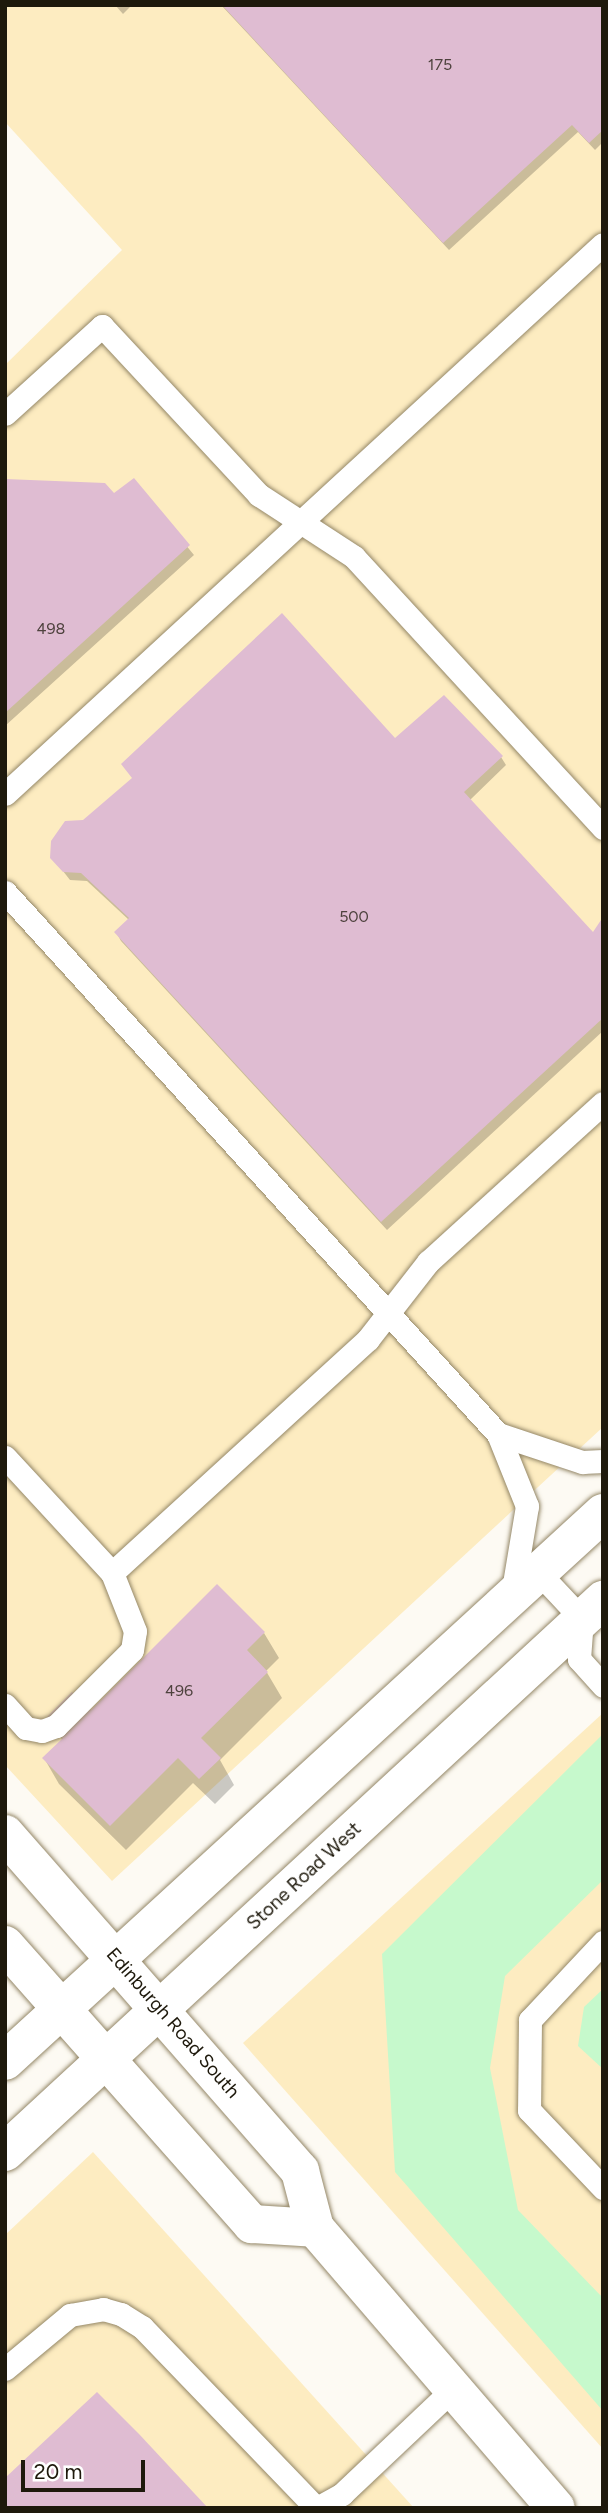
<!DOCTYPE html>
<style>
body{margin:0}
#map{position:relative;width:608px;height:2513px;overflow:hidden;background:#fdfaf3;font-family:Figtree,sans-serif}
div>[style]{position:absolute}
.built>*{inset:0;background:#fdecc1}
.green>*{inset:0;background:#c6f9cc}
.shadow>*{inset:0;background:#0003}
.building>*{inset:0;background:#dfbcd2}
.roads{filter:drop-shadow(0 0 2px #948767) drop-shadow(0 0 2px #948767)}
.service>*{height:23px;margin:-11.5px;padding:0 11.5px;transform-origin:11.5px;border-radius:11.5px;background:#fff}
.secondary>*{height:38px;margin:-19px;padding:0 19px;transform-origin:19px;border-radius:19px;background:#fff}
span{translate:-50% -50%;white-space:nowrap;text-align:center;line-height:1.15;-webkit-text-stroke:5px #fff;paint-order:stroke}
.number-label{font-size:16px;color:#4e423e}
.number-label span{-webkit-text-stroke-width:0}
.street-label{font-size:19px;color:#1e190c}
.frame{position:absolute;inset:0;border:7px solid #1e190c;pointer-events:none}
.scale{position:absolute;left:21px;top:2460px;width:124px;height:32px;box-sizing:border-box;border:4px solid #1e190c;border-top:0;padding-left:9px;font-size:21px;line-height:24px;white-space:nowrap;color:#1e190c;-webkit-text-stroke:5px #fff;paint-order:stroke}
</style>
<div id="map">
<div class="built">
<i style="clip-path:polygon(5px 5px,603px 5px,603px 1427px,112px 1881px,5px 1765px,5px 365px,122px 250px,5px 122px)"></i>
<i style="clip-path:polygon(603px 1713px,603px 2449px,243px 2043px)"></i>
<i style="clip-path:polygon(93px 2152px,414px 2508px,5px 2508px,5px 2235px)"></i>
</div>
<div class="green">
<i style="clip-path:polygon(603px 1734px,603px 1880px,505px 1976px,490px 2068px,518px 2210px,603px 2298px,603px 2411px,395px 2172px,382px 1954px)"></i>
<i style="clip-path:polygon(603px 1989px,603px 2069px,578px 2046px,584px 2007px)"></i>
</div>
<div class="shadow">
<i style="clip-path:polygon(115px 5px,132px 5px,123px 14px)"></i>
<i style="clip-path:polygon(221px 5px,603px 5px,603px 142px,595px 150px,578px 132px,449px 250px)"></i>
<i style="clip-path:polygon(5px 480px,114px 496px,133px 481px,194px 555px,5px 726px)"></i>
<i style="clip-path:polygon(395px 740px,501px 757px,506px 765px,470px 800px,593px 934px,603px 920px,603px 1031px,387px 1230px,121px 941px,116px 932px,129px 920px,87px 881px,70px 880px,52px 857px,84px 822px)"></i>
<i style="clip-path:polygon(264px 1633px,279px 1658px,266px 1671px,282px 1698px,220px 1760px,234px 1785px,215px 1804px,193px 1783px,126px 1850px,59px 1784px,44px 1758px,63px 1740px,51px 1729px)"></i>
</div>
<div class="building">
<i style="clip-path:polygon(222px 5px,603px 5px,603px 130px,589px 143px,572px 125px,443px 243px)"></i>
<i style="clip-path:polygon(134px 478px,190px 545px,5px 713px,5px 479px,105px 483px,114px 493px)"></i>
<i style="clip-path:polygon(282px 613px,395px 738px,444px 695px,503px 756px,464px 792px,593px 932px,603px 917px,603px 1018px,381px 1222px,114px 932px,129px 918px,81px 873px,63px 872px,50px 858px,51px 841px,65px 821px,83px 820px,132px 778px,121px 764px)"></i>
<i style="clip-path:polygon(217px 1584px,265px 1632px,247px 1650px,268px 1672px,201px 1738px,221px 1758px,199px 1779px,178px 1758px,110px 1826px,42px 1758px,63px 1738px,44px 1720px,72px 1692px,91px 1710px)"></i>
<i style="clip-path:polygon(97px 2392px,139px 2434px,208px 2508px,5px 2508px,5px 2478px)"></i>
</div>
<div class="roads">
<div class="service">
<i style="left:5px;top:414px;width:131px;rotate:-42.2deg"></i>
<i style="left:102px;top:326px;width:231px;rotate:47.1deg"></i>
<i style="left:259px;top:495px;width:113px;rotate:33.1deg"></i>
<i style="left:354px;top:557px;width:368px;rotate:47.4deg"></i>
<i style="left:5px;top:794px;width:812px;rotate:-42.61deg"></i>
<i style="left:5px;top:892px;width:733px;rotate:47.71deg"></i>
<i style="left:498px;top:1434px;width:78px;rotate:68.1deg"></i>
<i style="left:527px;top:1506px;width:91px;rotate:99.5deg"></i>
<i style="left:498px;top:1434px;width:89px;rotate:18.4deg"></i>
<i style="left:582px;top:1462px;width:21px;rotate:-3deg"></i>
<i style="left:5px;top:1457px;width:158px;rotate:47.3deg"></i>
<i style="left:112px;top:1573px;width:347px;rotate:-42.4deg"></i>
<i style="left:368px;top:1339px;width:98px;rotate:-52.1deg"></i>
<i style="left:428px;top:1262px;width:236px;rotate:-42.3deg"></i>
<i style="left:538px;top:1572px;width:64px;rotate:46.9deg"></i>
<i style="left:582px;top:1619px;width:10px"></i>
<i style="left:582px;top:1619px;width:40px;rotate:94.3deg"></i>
<i style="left:579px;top:1659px;width:36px;rotate:48deg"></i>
<i style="left:5px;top:1705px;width:31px;rotate:48deg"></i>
<i style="left:26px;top:1728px;width:16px;rotate:11deg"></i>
<i style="left:42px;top:1731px;width:15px;rotate:-20deg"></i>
<i style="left:56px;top:1726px;width:107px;rotate:-45deg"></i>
<i style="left:132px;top:1650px;width:19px;rotate:-81deg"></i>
<i style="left:135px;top:1631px;width:62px;rotate:-111.6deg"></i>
<i style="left:603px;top:1942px;width:107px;rotate:133.1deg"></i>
<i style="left:530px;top:2020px;width:90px;rotate:90.6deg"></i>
<i style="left:529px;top:2110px;width:108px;rotate:46.5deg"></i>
<i style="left:5px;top:2369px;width:85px;rotate:-39.7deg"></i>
<i style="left:70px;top:2315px;width:34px;rotate:-10deg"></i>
<i style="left:103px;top:2309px;width:19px;rotate:16deg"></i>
<i style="left:121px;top:2314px;width:25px;rotate:32deg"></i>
<i style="left:142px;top:2327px;width:251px;rotate:46.1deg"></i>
<i style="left:317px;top:2508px;width:29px;rotate:-29deg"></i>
<i style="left:342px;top:2494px;width:154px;rotate:-43.4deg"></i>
</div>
<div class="secondary">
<i style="left:5px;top:1834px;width:448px;rotate:48.8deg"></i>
<i style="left:300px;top:2171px;width:59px;rotate:75.3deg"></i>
<i style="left:315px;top:2228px;width:369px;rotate:49.3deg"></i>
<i style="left:5px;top:1945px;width:373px;rotate:48.5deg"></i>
<i style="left:252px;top:2224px;width:63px;rotate:3.6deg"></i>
<i style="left:5px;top:2061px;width:811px;rotate:-42.5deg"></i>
<i style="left:5px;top:2152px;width:814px;rotate:-42.71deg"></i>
</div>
</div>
<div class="number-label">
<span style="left:440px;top:65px">175</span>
<span style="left:51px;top:629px">498</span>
<span style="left:354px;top:917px">500</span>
<span style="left:179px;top:1691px">496</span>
</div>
<div class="street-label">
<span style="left:304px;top:1876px;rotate:-43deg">Stone Road West</span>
<span style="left:173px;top:2023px;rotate:49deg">Edinburgh Road South</span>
</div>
<div class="frame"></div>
<div class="scale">20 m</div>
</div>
